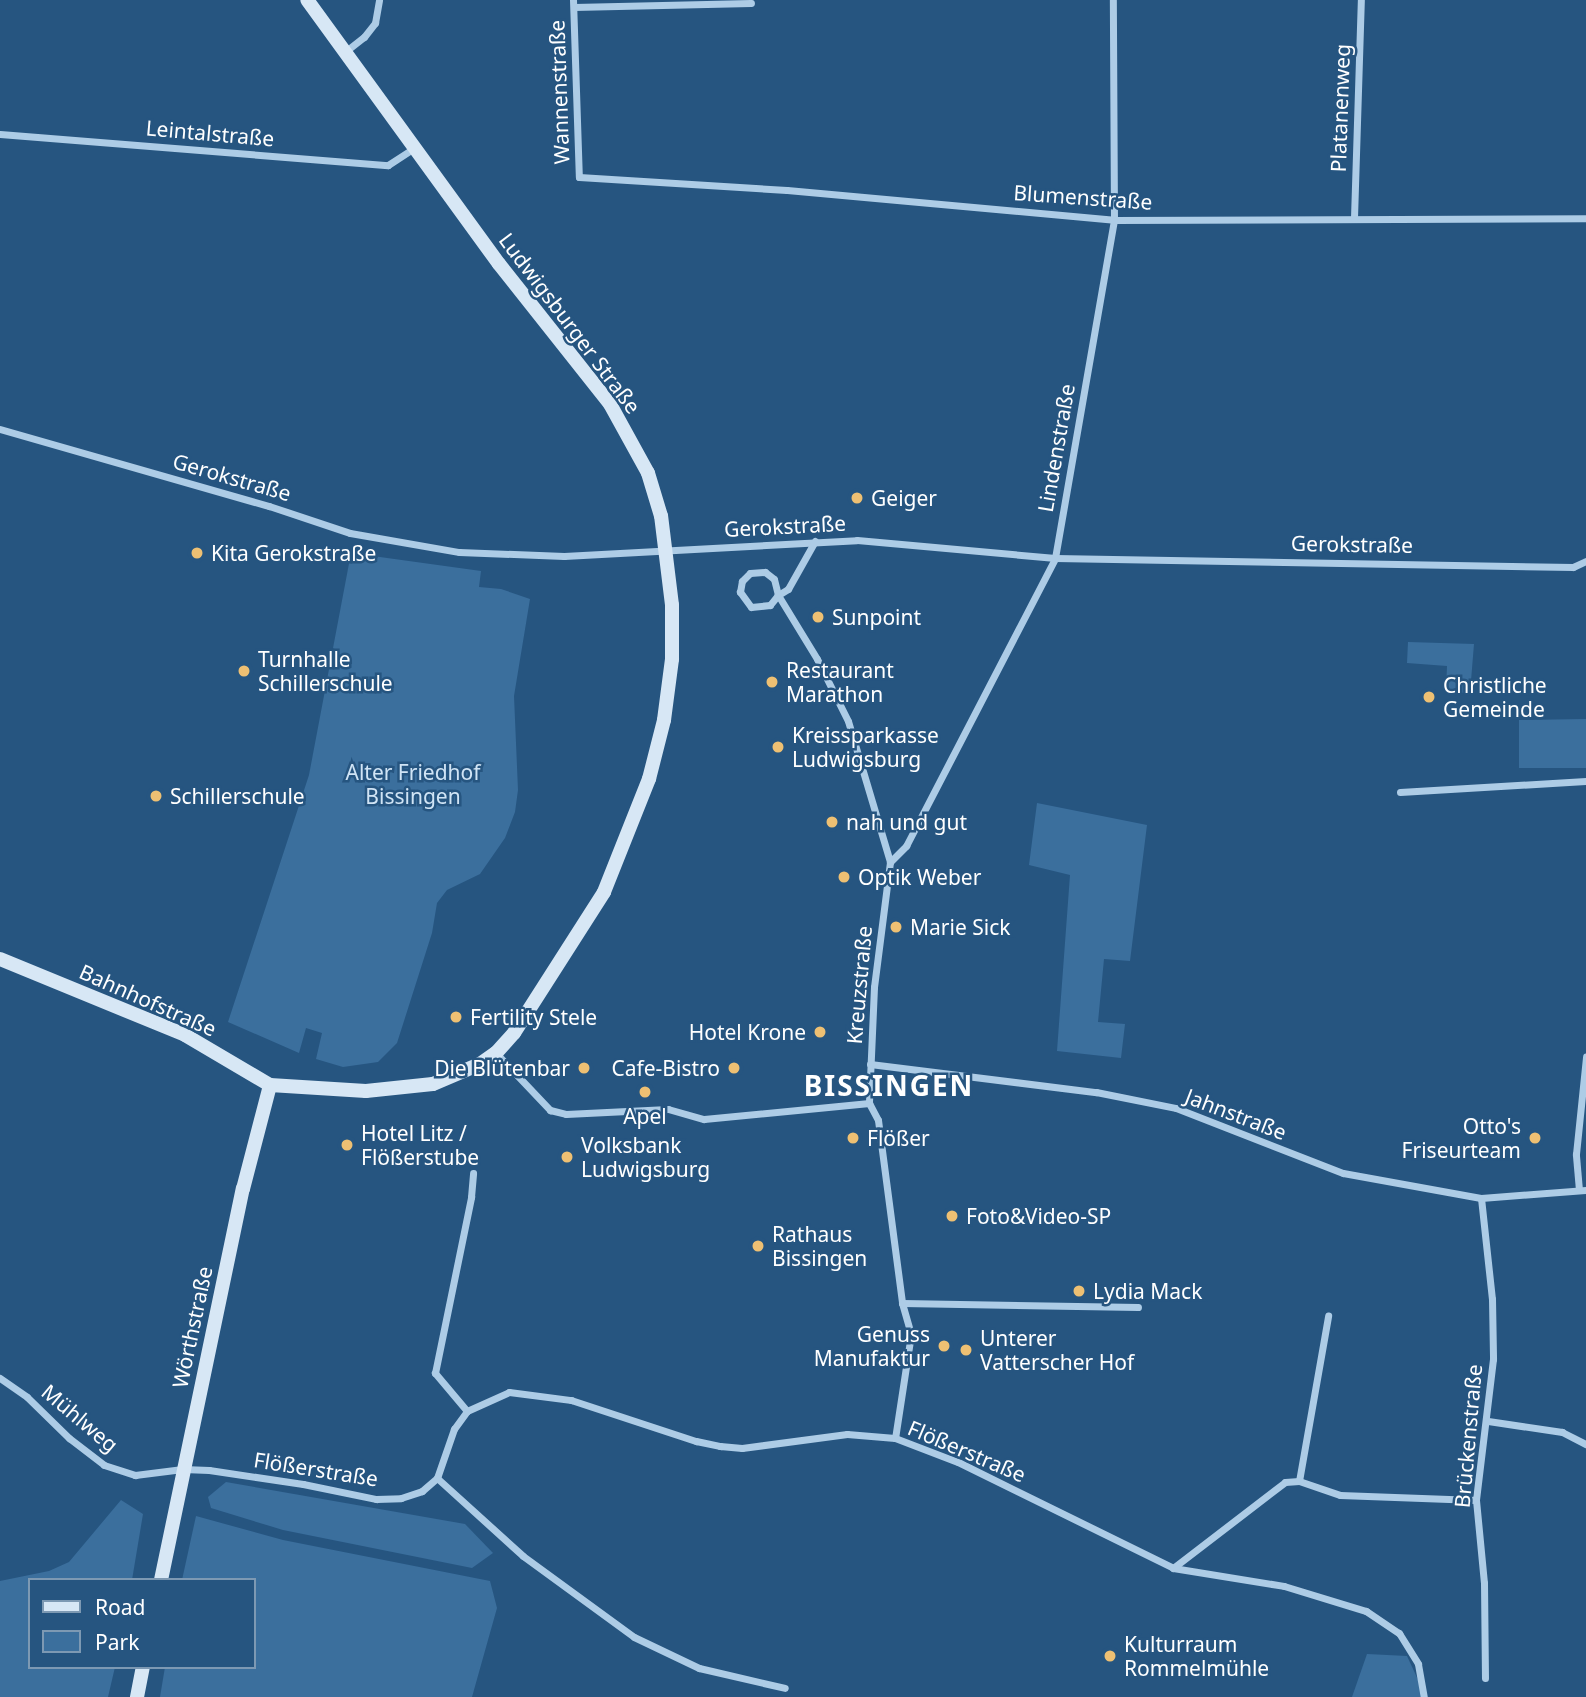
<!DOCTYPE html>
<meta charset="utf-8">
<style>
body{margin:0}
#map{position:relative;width:1586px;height:1697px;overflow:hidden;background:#265580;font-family:"Noto Sans",sans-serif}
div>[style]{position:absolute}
.green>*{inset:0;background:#3b6f9d}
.street>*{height:7px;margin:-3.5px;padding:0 3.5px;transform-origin:3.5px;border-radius:3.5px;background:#adcce6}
.secondary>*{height:14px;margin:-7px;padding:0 7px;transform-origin:7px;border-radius:7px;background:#d7e7f5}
.dots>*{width:19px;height:19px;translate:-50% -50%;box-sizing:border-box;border:4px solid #265580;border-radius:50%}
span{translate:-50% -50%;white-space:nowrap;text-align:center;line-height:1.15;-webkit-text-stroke:5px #265580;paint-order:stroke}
.street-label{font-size:21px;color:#fff}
.poi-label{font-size:21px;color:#fff}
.left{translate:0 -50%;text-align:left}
.right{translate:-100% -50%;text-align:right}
.park-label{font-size:21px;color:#d0e4f5}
.district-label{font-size:28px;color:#fff;font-weight:700;letter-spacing:2px}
.legend{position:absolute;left:28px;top:1578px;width:228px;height:91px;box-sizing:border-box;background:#265580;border:2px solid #7d99b3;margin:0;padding:9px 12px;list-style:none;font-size:21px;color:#fff}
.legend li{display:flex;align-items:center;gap:14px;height:35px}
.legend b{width:35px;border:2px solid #7d99b3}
</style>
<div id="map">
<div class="green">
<i style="clip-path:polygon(351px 553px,481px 571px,479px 587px,501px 589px,530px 599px,514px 696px,518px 790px,515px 812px,505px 838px,480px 874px,447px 890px,437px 903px,432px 933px,397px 1043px,378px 1062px,343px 1067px,316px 1059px,322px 1033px,306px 1028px,299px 1053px,228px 1022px,309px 775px)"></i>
<i style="clip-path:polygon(1408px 642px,1474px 644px,1470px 693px,1446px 692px,1447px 666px,1407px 663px)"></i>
<i style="clip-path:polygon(1586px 719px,1586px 768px,1519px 768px,1519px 720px)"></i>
<i style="clip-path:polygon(1037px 803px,1147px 825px,1130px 961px,1104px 959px,1098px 1022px,1125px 1024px,1121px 1058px,1057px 1051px,1070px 875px,1029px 865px)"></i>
<i style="clip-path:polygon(226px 1482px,465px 1524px,493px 1553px,472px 1568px,283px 1530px,211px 1508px,208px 1497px)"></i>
<i style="clip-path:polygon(121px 1500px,143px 1514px,132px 1580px,30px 1580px,30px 1667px,115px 1667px,108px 1697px,0 1697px,0 1581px,49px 1571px,69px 1562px)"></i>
<i style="clip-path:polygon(196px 1516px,283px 1540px,490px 1581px,497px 1608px,472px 1697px,160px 1697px,165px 1667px,254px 1667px,254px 1580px,182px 1580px)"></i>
<i style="clip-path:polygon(1367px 1654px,1407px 1656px,1426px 1697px,1352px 1697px)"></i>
</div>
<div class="street">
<i style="left:573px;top:0;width:177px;rotate:88.1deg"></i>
<i style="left:579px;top:177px;width:208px;rotate:3.6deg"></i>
<i style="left:787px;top:190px;width:328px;rotate:5.2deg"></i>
<i style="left:1114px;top:220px;width:472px;rotate:-0.2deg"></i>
<i style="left:574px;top:7px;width:177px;rotate:-1.3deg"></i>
<i style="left:346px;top:51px;width:23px;rotate:-38deg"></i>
<i style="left:364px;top:37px;width:18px;rotate:-52deg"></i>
<i style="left:375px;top:23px;width:23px;rotate:-80deg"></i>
<i style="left:0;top:134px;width:389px;rotate:4.6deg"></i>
<i style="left:388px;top:165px;width:30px;rotate:-33deg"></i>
<i style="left:1354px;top:218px;width:218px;rotate:-88.2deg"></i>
<i style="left:0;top:429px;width:280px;rotate:16deg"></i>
<i style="left:269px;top:506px;width:85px;rotate:18.4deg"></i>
<i style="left:350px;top:533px;width:111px;rotate:9.9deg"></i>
<i style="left:459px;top:552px;width:105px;rotate:2.2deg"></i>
<i style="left:564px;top:556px;width:293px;rotate:-3.1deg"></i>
<i style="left:857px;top:540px;width:199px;rotate:5.2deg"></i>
<i style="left:1055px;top:558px;width:518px;rotate:1deg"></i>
<i style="left:1573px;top:567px;width:14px;rotate:-25deg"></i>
<i style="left:815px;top:541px;width:55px;rotate:119.4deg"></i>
<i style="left:788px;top:589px;width:12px;rotate:149deg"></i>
<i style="left:778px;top:595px;width:13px;rotate:129deg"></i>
<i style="left:770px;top:605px;width:19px;rotate:174deg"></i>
<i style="left:751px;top:607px;width:19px;rotate:-126deg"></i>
<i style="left:740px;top:592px;width:11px;rotate:-80deg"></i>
<i style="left:742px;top:581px;width:11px;rotate:-45deg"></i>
<i style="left:750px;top:573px;width:15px;rotate:-4deg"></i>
<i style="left:765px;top:572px;width:11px;rotate:38deg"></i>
<i style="left:774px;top:579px;width:16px;rotate:76deg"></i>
<i style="left:778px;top:595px;width:75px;rotate:58.6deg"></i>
<i style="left:817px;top:659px;width:69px;rotate:63.4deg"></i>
<i style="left:848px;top:721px;width:147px;rotate:73.4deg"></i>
<i style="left:890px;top:862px;width:126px;rotate:97.3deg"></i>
<i style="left:874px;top:987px;width:116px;rotate:92.5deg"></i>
<i style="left:869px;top:1103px;width:19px;rotate:62deg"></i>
<i style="left:878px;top:1120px;width:185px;rotate:82.5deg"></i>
<i style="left:902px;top:1303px;width:32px;rotate:74deg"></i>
<i style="left:911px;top:1334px;width:105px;rotate:98.7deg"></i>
<i style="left:1400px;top:792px;width:186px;rotate:-3.4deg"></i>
<i style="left:890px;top:862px;width:23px;rotate:-45deg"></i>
<i style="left:906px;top:846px;width:324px;rotate:-62.6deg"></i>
<i style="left:1055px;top:558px;width:343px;rotate:-80.1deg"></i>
<i style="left:1114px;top:220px;width:220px;rotate:-90.3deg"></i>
<i style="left:496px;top:1053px;width:79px;rotate:46.5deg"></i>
<i style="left:550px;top:1110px;width:16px;rotate:14deg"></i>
<i style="left:566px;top:1114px;width:102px;rotate:-2.8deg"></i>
<i style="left:668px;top:1109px;width:37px;rotate:16deg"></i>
<i style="left:704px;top:1119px;width:166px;rotate:-5.5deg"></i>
<i style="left:870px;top:1064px;width:228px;rotate:7.1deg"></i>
<i style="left:1096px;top:1092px;width:82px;rotate:11.3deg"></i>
<i style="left:1176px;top:1108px;width:179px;rotate:21.3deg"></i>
<i style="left:1343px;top:1173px;width:140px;rotate:10.3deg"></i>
<i style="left:1481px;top:1198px;width:105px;rotate:-4.4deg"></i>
<i style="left:1579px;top:1190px;width:36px;rotate:-95deg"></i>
<i style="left:1576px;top:1154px;width:98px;rotate:-84.1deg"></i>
<i style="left:1481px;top:1198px;width:102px;rotate:83.8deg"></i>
<i style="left:1492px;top:1299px;width:60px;rotate:89deg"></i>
<i style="left:1493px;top:1359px;width:142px;rotate:96.9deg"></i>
<i style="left:1476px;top:1500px;width:83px;rotate:84.5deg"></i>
<i style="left:1484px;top:1583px;width:95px;rotate:89.4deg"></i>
<i style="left:902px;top:1303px;width:236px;rotate:1deg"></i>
<i style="left:0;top:1378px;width:33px;rotate:35deg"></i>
<i style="left:27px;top:1397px;width:59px;rotate:44.3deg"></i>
<i style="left:69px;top:1438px;width:44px;rotate:37.6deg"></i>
<i style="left:104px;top:1465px;width:33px;rotate:18deg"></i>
<i style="left:135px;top:1475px;width:48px;rotate:-7.1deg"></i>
<i style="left:183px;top:1469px;width:26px;rotate:2deg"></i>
<i style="left:209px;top:1470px;width:95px;rotate:8.5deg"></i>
<i style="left:303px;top:1484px;width:75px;rotate:11.6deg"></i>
<i style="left:376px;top:1499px;width:25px;rotate:-2deg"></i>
<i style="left:401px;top:1498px;width:22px;rotate:-18deg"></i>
<i style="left:422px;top:1491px;width:20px;rotate:-41deg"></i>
<i style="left:437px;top:1478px;width:52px;rotate:-70.9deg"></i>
<i style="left:454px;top:1429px;width:22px;rotate:-54deg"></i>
<i style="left:467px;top:1411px;width:46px;rotate:-24.3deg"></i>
<i style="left:509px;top:1392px;width:63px;rotate:7.4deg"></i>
<i style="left:571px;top:1400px;width:132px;rotate:18.2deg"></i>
<i style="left:696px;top:1441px;width:25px;rotate:12deg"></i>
<i style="left:720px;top:1446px;width:22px;rotate:5deg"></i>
<i style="left:742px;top:1448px;width:106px;rotate:-7.6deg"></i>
<i style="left:847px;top:1434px;width:48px;rotate:4.8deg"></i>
<i style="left:895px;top:1438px;width:67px;rotate:20.9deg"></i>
<i style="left:958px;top:1462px;width:240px;rotate:26.2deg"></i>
<i style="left:1173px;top:1568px;width:112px;rotate:9.2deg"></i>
<i style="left:1284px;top:1586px;width:86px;rotate:17deg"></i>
<i style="left:1366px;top:1611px;width:40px;rotate:34deg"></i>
<i style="left:1399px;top:1633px;width:36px;rotate:58deg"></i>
<i style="left:1418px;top:1664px;width:34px;rotate:80deg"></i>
<i style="left:467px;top:1411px;width:50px;rotate:-130.1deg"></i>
<i style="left:435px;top:1373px;width:180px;rotate:-78.4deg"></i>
<i style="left:471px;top:1197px;width:24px;rotate:-85deg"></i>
<i style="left:1488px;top:1421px;width:75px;rotate:8.5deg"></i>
<i style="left:1562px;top:1432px;width:27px;rotate:27deg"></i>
<i style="left:437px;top:1478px;width:116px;rotate:42.2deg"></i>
<i style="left:523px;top:1556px;width:137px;rotate:36.1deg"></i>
<i style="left:634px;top:1637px;width:72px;rotate:25.5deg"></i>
<i style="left:699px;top:1668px;width:88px;rotate:13.1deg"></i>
<i style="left:1299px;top:1481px;width:168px;rotate:-80deg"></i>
<i style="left:1173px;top:1568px;width:141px;rotate:-37.5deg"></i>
<i style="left:1285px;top:1482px;width:14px;rotate:-4deg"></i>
<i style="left:1299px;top:1481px;width:43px;rotate:18.9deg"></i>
<i style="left:1340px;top:1495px;width:136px;rotate:2.1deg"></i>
</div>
<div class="secondary">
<i style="left:0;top:959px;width:200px;rotate:22.3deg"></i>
<i style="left:185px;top:1035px;width:99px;rotate:30.5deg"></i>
<i style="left:270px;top:1085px;width:96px;rotate:3.6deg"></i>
<i style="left:366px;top:1091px;width:67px;rotate:-6deg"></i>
<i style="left:433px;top:1084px;width:51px;rotate:-23.1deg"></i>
<i style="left:480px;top:1064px;width:19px;rotate:-35deg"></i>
<i style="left:496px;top:1053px;width:27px;rotate:-48deg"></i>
<i style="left:514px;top:1033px;width:167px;rotate:-57.4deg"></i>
<i style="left:604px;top:892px;width:122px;rotate:-68.3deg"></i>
<i style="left:649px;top:779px;width:61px;rotate:-75.7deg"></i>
<i style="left:664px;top:720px;width:62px;rotate:-82.5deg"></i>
<i style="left:672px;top:659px;width:54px;rotate:-90deg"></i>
<i style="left:672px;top:605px;width:90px;rotate:-97deg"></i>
<i style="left:661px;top:516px;width:45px;rotate:-106.8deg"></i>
<i style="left:648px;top:473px;width:79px;rotate:-118.8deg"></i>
<i style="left:610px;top:404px;width:179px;rotate:-128.4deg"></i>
<i style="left:499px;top:264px;width:326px;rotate:-126deg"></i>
<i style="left:161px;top:1580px;width:400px;rotate:-78.2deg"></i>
<i style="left:243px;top:1189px;width:107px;rotate:-75.4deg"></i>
<i style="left:137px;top:1697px;width:31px;rotate:-79deg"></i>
</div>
<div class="dots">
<i style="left:857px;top:498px;background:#eec073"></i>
<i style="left:197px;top:553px;background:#eec073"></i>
<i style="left:818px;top:617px;background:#eec073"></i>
<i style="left:244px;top:671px;background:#eec073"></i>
<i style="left:772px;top:682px;background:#eec073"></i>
<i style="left:1429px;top:697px;background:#eec073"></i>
<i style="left:778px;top:747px;background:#eec073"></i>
<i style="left:156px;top:796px;background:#eec073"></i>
<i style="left:832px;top:822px;background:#eec073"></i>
<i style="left:844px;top:877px;background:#eec073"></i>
<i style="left:896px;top:927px;background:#eec073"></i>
<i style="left:456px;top:1017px;background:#eec073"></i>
<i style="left:820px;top:1032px;background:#eec073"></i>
<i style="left:584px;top:1068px;background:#eec073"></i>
<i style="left:734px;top:1068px;background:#eec073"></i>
<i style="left:645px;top:1092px;background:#eec073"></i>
<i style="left:853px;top:1138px;background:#eec073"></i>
<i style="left:1535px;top:1138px;background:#eec073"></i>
<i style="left:347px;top:1145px;background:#eec073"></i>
<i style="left:567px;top:1157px;background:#eec073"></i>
<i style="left:952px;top:1216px;background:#eec073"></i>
<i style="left:758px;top:1246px;background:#eec073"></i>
<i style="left:1079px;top:1291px;background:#eec073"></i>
<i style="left:944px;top:1346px;background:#eec073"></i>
<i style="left:966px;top:1350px;background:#eec073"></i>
<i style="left:1110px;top:1656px;background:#eec073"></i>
</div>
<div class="street-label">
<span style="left:559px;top:92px;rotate:-92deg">Wannenstraße</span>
<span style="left:1340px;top:108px;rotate:-88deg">Platanenweg</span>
<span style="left:210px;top:133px;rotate:5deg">Leintalstraße</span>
<span style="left:1083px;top:197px;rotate:4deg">Blumenstraße</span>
<span style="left:570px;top:323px;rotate:53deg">Ludwigsburger Straße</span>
<span style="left:1056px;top:448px;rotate:-80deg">Lindenstraße</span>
<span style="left:232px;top:477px;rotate:16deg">Gerokstraße</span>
<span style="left:785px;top:526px;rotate:-3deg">Gerokstraße</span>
<span style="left:1352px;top:544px;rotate:1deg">Gerokstraße</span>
<span style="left:859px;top:985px;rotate:-85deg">Kreuzstraße</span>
<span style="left:148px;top:1000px;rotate:24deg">Bahnhofstraße</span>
<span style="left:1236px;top:1114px;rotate:21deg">Jahnstraße</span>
<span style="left:192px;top:1327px;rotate:-78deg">Wörthstraße</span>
<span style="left:80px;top:1418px;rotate:40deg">Mühlweg</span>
<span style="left:1468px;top:1436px;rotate:-85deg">Brückenstraße</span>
<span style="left:967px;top:1451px;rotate:23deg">Flößerstraße</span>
<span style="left:316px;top:1469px;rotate:9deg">Flößerstraße</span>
</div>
<div class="poi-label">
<span class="left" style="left:871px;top:498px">Geiger</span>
<span class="left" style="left:211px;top:553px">Kita Gerokstraße</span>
<span class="left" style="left:832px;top:617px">Sunpoint</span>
<span class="left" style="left:258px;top:671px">Turnhalle<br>Schillerschule</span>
<span class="left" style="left:786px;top:682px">Restaurant<br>Marathon</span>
<span class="left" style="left:1443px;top:697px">Christliche<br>Gemeinde</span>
<span class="left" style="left:792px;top:747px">Kreissparkasse<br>Ludwigsburg</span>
<span class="left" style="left:170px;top:796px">Schillerschule</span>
<span class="left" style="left:846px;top:822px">nah und gut</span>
<span class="left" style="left:858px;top:877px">Optik Weber</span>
<span class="left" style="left:910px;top:927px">Marie Sick</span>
<span class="left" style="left:470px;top:1017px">Fertility Stele</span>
<span class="right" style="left:806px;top:1032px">Hotel Krone</span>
<span class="right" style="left:570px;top:1068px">Die Blütenbar</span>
<span class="right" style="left:720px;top:1068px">Cafe-Bistro</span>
<span style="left:645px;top:1116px">Apel</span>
<span class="right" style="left:1521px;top:1138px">Otto's<br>Friseurteam</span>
<span class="left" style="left:361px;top:1145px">Hotel Litz /<br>Flößerstube</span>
<span class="left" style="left:867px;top:1138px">Flößer</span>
<span class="left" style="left:581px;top:1157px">Volksbank<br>Ludwigsburg</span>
<span class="left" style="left:966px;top:1216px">Foto&amp;Video-SP</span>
<span class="left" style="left:772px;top:1246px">Rathaus<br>Bissingen</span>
<span class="left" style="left:1093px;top:1291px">Lydia Mack</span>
<span class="right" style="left:930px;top:1346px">Genuss<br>Manufaktur</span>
<span class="left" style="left:980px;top:1350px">Unterer<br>Vatterscher Hof</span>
<span class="left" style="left:1124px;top:1656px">Kulturraum<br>Rommelmühle</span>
</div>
<div class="park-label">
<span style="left:413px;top:784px">Alter Friedhof<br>Bissingen</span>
</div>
<div class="district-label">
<span style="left:889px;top:1085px">BISSINGEN</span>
</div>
<ul class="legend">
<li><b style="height:9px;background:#d7e7f5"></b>Road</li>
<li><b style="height:19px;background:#3b6f9d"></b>Park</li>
</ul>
</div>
